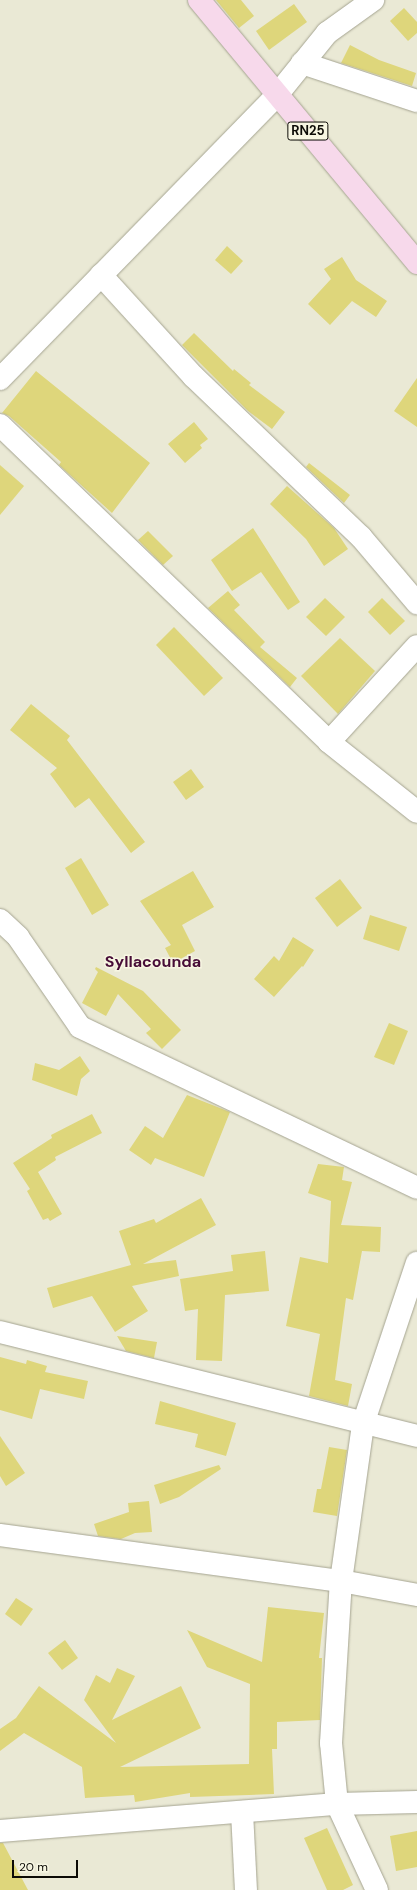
<!DOCTYPE html>
<style>
body{margin:0}
#map{position:relative;width:417px;height:1890px;overflow:hidden;background:#eae9d5;font-family:"DM Sans",sans-serif}
div>[style]{position:absolute}
.building>*{inset:0;background:#ded67b}
.roads{filter:drop-shadow(0 0 1px #a5a491) drop-shadow(0 0 1px #a5a491)}
.minor>*{height:22px;margin:-11px;padding:0 11px;transform-origin:11px;border-radius:11px;background:#fff}
.primary>*{height:22px;margin:-11px;padding:0 11px;transform-origin:11px;border-radius:11px;background:#f7d9eb}
span{translate:-50% -50%;white-space:nowrap;text-align:center;line-height:1.15;-webkit-text-stroke:3px #f7f6e2;paint-order:stroke}
.shield-label span{padding:1px 3px;background:#f7f6e2;border:1px solid;border-radius:3px;-webkit-text-stroke-width:0}
.shield-label{font-size:13px;color:#0c0b06;font-weight:700}
.quarter-label{font-size:16px;color:#470d37;font-weight:700}
.scale{position:absolute;left:12px;top:1860px;width:66px;height:18px;box-sizing:border-box;border:2px solid #0c0b06;border-top:0;padding-left:5px;font-size:12px;line-height:14px;white-space:nowrap;color:#0c0b06;-webkit-text-stroke:3px #f7f6e2;paint-order:stroke}
</style>
<div id="map">
<div class="building">
<i style="clip-path:polygon(216px 0,241px 0,254px 16px,239px 28px)"></i>
<i style="clip-path:polygon(294px 4px,307px 22px,269px 50px,256px 31px)"></i>
<i style="clip-path:polygon(404px 8px,417px 22px,417px 33px,408px 41px,390px 21px)"></i>
<i style="clip-path:polygon(350px 45px,379px 60px,416px 73px,412px 86px,341px 63px)"></i>
<i style="clip-path:polygon(227px 246px,243px 261px,231px 274px,215px 260px)"></i>
<i style="clip-path:polygon(342px 257px,356px 280px,387px 301px,376px 317px,352px 301px,330px 325px,308px 304px,331px 279px,324px 269px)"></i>
<i style="clip-path:polygon(194px 333px,233px 371px,234px 369px,251px 383px,249px 385px,285px 412px,272px 429px,248px 411px,182px 345px)"></i>
<i style="clip-path:polygon(36px 371px,150px 463px,112px 513px,59px 465px,61px 462px,9px 416px,2px 413px)"></i>
<i style="clip-path:polygon(417px 378px,417px 427px,394px 411px)"></i>
<i style="clip-path:polygon(194px 422px,208px 439px,200px 445px,202px 448px,185px 463px,168px 444px)"></i>
<i style="clip-path:polygon(309px 463px,350px 495px,344px 503px,306px 467px)"></i>
<i style="clip-path:polygon(0 465px,24px 486px,0 515px)"></i>
<i style="clip-path:polygon(287px 486px,334px 528px,348px 549px,324px 566px,306px 539px,270px 504px)"></i>
<i style="clip-path:polygon(253px 528px,300px 602px,288px 610px,261px 572px,232px 591px,211px 560px)"></i>
<i style="clip-path:polygon(148px 531px,173px 556px,163px 565px,138px 540px)"></i>
<i style="clip-path:polygon(228px 591px,240px 605px,234px 610px,265px 642px,260px 647px,297px 678px,290px 687px,208px 608px)"></i>
<i style="clip-path:polygon(325px 598px,345px 617px,326px 636px,306px 617px)"></i>
<i style="clip-path:polygon(382px 598px,405px 621px,390px 635px,368px 612px)"></i>
<i style="clip-path:polygon(174px 627px,223px 678px,204px 696px,156px 645px)"></i>
<i style="clip-path:polygon(340px 638px,375px 671px,338px 714px,301px 676px)"></i>
<i style="clip-path:polygon(31px 704px,70px 736px,67px 740px,145px 842px,131px 853px,89px 798px,75px 808px,50px 774px,57px 768px,10px 730px)"></i>
<i style="clip-path:polygon(191px 769px,204px 787px,186px 800px,173px 782px)"></i>
<i style="clip-path:polygon(81px 858px,109px 905px,92px 915px,65px 868px)"></i>
<i style="clip-path:polygon(193px 871px,214px 907px,182px 925px,195px 951px,173px 963px,165px 948px,171px 945px,140px 901px)"></i>
<i style="clip-path:polygon(340px 879px,362px 908px,337px 927px,315px 898px)"></i>
<i style="clip-path:polygon(370px 915px,407px 927px,399px 951px,363px 939px)"></i>
<i style="clip-path:polygon(293px 937px,314px 950px,303px 967px,302px 966px,274px 997px,254px 979px,274px 956px,279px 961px)"></i>
<i style="clip-path:polygon(96px 967px,143px 991px,181px 1030px,162px 1049px,146px 1033px,151px 1029px,118px 994px,106px 1016px,82px 1003px,98px 972px,95px 969px)"></i>
<i style="clip-path:polygon(389px 1023px,408px 1031px,394px 1065px,374px 1057px)"></i>
<i style="clip-path:polygon(80px 1056px,90px 1071px,81px 1079px,77px 1096px,32px 1080px,35px 1063px,59px 1070px)"></i>
<i style="clip-path:polygon(187px 1095px,230px 1112px,204px 1177px,155px 1158px,151px 1165px,129px 1150px,145px 1126px,163px 1138px)"></i>
<i style="clip-path:polygon(92px 1114px,102px 1133px,55px 1157px,56px 1160px,38px 1172px,62px 1214px,50px 1221px,48px 1218px,43px 1220px,27px 1191px,30px 1189px,13px 1163px,52px 1138px,51px 1135px)"></i>
<i style="clip-path:polygon(318px 1164px,344px 1167px,342px 1180px,352px 1182px,341px 1225px,381px 1227px,380px 1252px,362px 1251px,353px 1300px,346px 1298px,335px 1380px,352px 1384px,348px 1406px,309px 1396px,320px 1334px,286px 1326px,300px 1257px,328px 1263px,331px 1201px,308px 1193px)"></i>
<i style="clip-path:polygon(201px 1198px,216px 1225px,143px 1264px,176px 1260px,179px 1276px,132px 1286px,148px 1311px,115px 1332px,92px 1296px,53px 1308px,47px 1288px,131px 1265px,119px 1231px,154px 1219px,156px 1223px)"></i>
<i style="clip-path:polygon(265px 1251px,269px 1291px,225px 1295px,222px 1361px,196px 1360px,198px 1309px,185px 1311px,180px 1279px,233px 1271px,231px 1255px)"></i>
<i style="clip-path:polygon(117px 1336px,157px 1342px,154px 1358px,126px 1351px)"></i>
<i style="clip-path:polygon(0 1357px,26px 1364px,27px 1360px,47px 1366px,45px 1372px,88px 1381px,84px 1399px,40px 1389px,32px 1419px,0 1410px)"></i>
<i style="clip-path:polygon(160px 1401px,236px 1423px,226px 1456px,195px 1447px,198px 1434px,155px 1424px)"></i>
<i style="clip-path:polygon(0 1436px,25px 1473px,6px 1486px,0 1476px)"></i>
<i style="clip-path:polygon(329px 1447px,347px 1450px,337px 1516px,313px 1512px,317px 1489px,321px 1489px)"></i>
<i style="clip-path:polygon(219px 1465px,221px 1469px,179px 1497px,160px 1504px,154px 1485px)"></i>
<i style="clip-path:polygon(149px 1501px,152px 1532px,135px 1533px,121px 1539px,98px 1536px,94px 1524px,129px 1512px,128px 1503px)"></i>
<i style="clip-path:polygon(16px 1598px,33px 1609px,21px 1626px,5px 1614px)"></i>
<i style="clip-path:polygon(268px 1607px,324px 1613px,319px 1658px,322px 1658px,320px 1720px,277px 1722px,277px 1749px,272px 1749px,274px 1794px,190px 1797px,190px 1793px,135px 1802px,134px 1795px,85px 1798px,82px 1767px,24px 1733px,0 1751px,0 1729px,16px 1718px,39px 1686px,116px 1743px,84px 1700px,96px 1675px,110px 1683px,117px 1668px,135px 1676px,112px 1720px,181px 1686px,201px 1728px,120px 1767px,249px 1764px,250px 1684px,207px 1667px,187px 1630px,262px 1662px)"></i>
<i style="clip-path:polygon(65px 1640px,78px 1658px,62px 1670px,48px 1653px)"></i>
<i style="clip-path:polygon(327px 1828px,353px 1885px,343px 1890px,327px 1890px,304px 1838px)"></i>
<i style="clip-path:polygon(417px 1831px,417px 1867px,396px 1871px,390px 1836px)"></i>
<i style="clip-path:polygon(0 1843px,3px 1843px,28px 1890px,0 1890px)"></i>
</div>
<div class="roads">
<div class="minor">
<i style="left:302px;top:63px;width:121px;rotate:18.3deg"></i>
<i style="left:101px;top:275px;width:137px;rotate:47.7deg"></i>
<i style="left:193px;top:376px;width:233px;rotate:43.8deg"></i>
<i style="left:361px;top:537px;width:87px;rotate:49.7deg"></i>
<i style="left:0;top:379px;width:397px;rotate:-45.7deg"></i>
<i style="left:277px;top:95px;width:80px;rotate:-51.1deg"></i>
<i style="left:327px;top:33px;width:57px;rotate:-35.7deg"></i>
<i style="left:0;top:425px;width:457px;rotate:43.9deg"></i>
<i style="left:329px;top:742px;width:112px;rotate:38.5deg"></i>
<i style="left:329px;top:742px;width:130px;rotate:-47.5deg"></i>
<i style="left:0;top:920px;width:25px;rotate:43deg"></i>
<i style="left:18px;top:937px;width:109px;rotate:55.4deg"></i>
<i style="left:80px;top:1027px;width:373px;rotate:25.5deg"></i>
<i style="left:0;top:1332px;width:430px;rotate:14deg"></i>
<i style="left:0;top:1535px;width:344px;rotate:7.7deg"></i>
<i style="left:341px;top:1581px;width:77px;rotate:10.4deg"></i>
<i style="left:242px;top:1812px;width:78px;rotate:87.1deg"></i>
<i style="left:0;top:1831px;width:338px;rotate:-4.6deg"></i>
<i style="left:337px;top:1804px;width:80px;rotate:-1.4deg"></i>
<i style="left:377px;top:1890px;width:95px;rotate:-114.9deg"></i>
<i style="left:337px;top:1804px;width:61px;rotate:-95.6deg"></i>
<i style="left:331px;top:1743px;width:162px;rotate:-86.5deg"></i>
<i style="left:341px;top:1581px;width:159px;rotate:-82deg"></i>
<i style="left:363px;top:1424px;width:170px;rotate:-71.5deg"></i>
</div>
<div class="primary">
<i style="left:199px;top:0;width:342px;rotate:50.3deg"></i>
</div>
</div>
<div class="shield-label">
<span style="left:308px;top:131px">RN25</span>
</div>
<div class="quarter-label">
<span style="left:153px;top:962px">Syllacounda</span>
</div>
<div class="scale">20 m</div>
</div>
